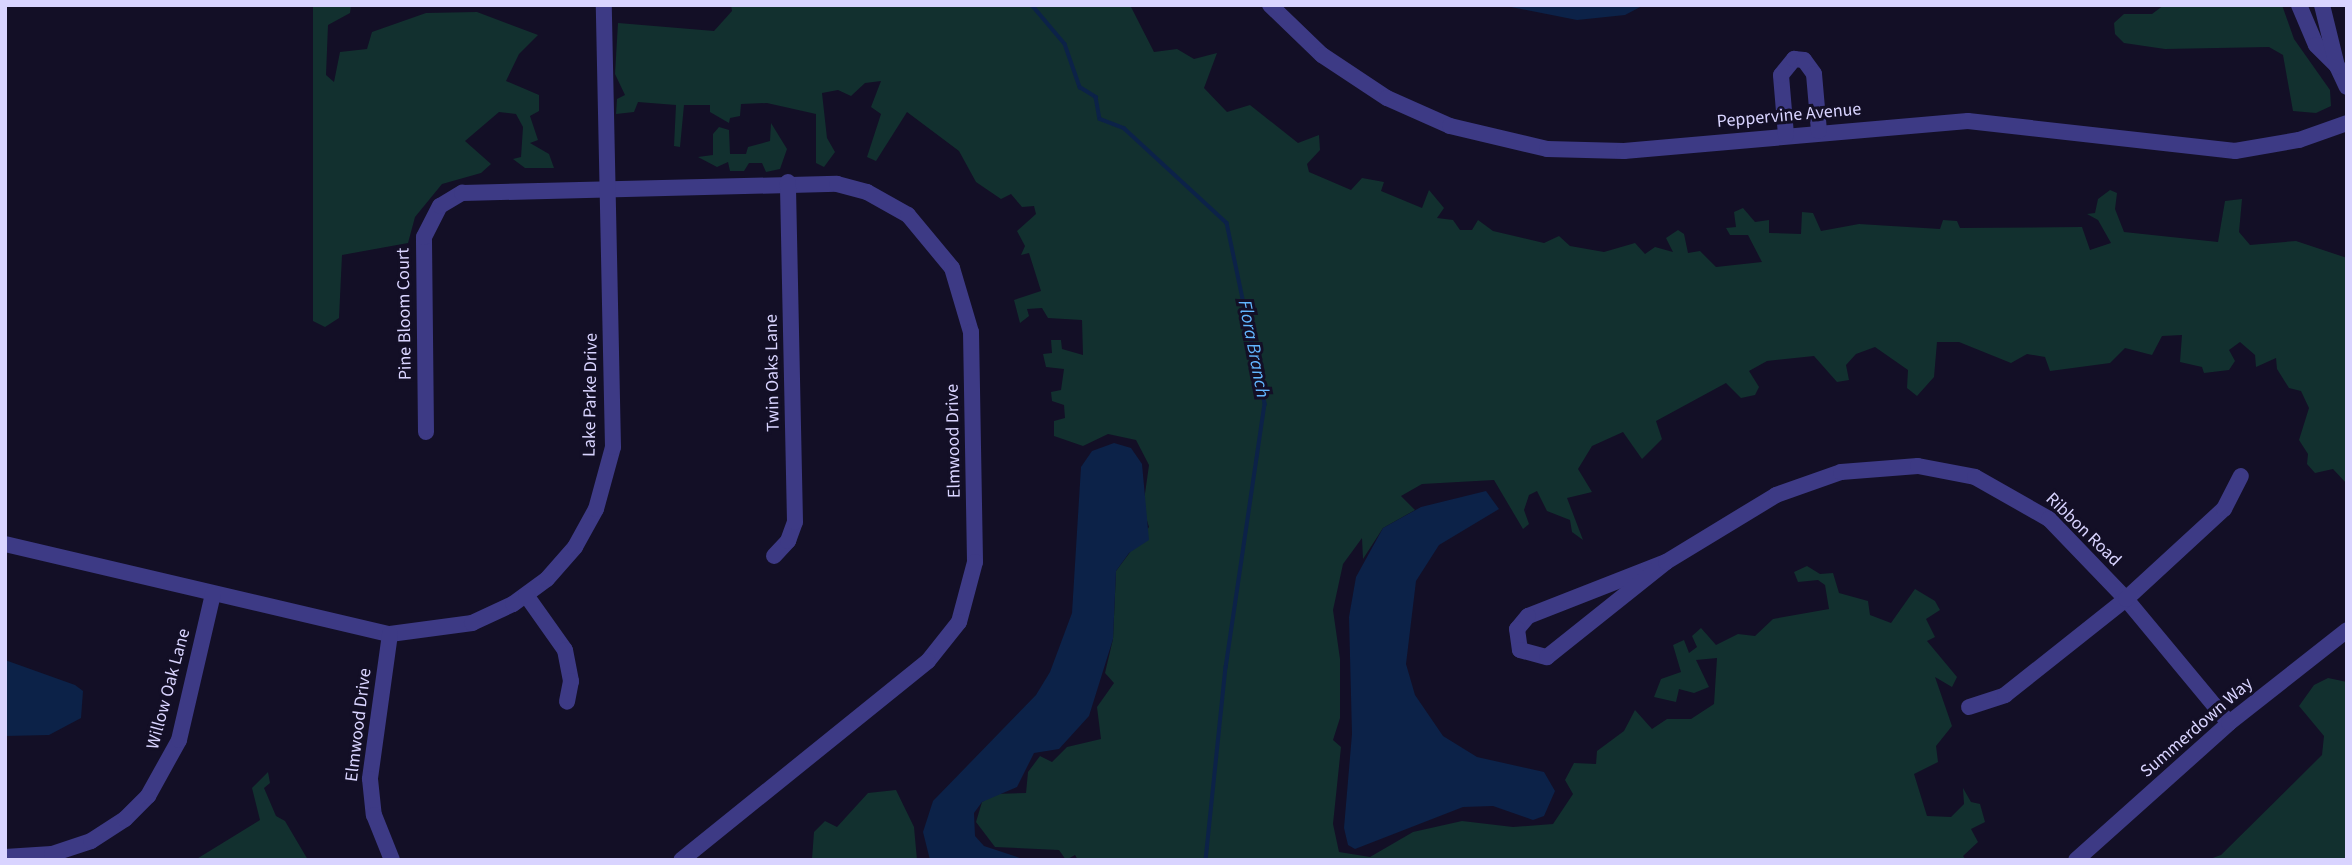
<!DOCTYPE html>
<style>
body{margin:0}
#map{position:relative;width:2352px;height:865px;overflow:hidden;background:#130f26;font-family:"Source Sans 3",sans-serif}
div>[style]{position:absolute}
.green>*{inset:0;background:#12302f}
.water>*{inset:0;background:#0c2248}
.stream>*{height:3.5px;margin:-1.75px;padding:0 1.75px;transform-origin:1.75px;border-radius:1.75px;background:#0c2248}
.minor>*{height:16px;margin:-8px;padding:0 8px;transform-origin:8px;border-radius:8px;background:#3d3a85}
span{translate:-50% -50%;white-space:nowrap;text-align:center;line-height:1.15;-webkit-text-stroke:6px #130f26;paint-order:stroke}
.street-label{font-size:18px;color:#d9d4ff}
.water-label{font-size:19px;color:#62b6ff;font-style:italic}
.frame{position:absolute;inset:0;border:7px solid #d9d4ff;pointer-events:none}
</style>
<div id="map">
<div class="green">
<i style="clip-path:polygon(313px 5px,351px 5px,350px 13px,328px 25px,326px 75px,334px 82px,340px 52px,367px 49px,372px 32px,426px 13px,477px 12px,538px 35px,519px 54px,506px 81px,539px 95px,539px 111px,530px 116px,538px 140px,530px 143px,549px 154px,554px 168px,525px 168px,513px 159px,521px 157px,523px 127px,516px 114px,499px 112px,465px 141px,491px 164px,481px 173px,442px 184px,415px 217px,408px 243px,342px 255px,339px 318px,325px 327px,313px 321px)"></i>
<i style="clip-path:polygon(731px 5px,1130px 5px,1154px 52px,1177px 49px,1194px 59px,1217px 53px,1204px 88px,1227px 112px,1250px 105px,1298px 143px,1319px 135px,1320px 150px,1307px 164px,1309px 172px,1351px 190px,1362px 178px,1384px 182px,1381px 191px,1422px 208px,1429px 190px,1444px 208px,1437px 218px,1453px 220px,1460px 230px,1472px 230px,1478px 220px,1493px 231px,1544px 243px,1559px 236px,1570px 246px,1604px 252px,1635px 243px,1645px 254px,1655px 247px,1673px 252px,1666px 238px,1678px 230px,1684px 234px,1688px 253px,1700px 251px,1716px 267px,1762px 262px,1748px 235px,1730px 235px,1726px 228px,1736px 227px,1734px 212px,1743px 208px,1755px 222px,1769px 220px,1769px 233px,1801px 234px,1802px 212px,1813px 213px,1821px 231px,1859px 224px,1940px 229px,1943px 220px,1957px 221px,1960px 228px,2082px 227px,2090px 250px,2111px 243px,2098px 220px,2087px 214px,2095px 213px,2098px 199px,2110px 190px,2117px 193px,2115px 209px,2124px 232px,2218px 242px,2225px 201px,2242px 199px,2239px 232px,2250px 245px,2296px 241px,2347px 258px,2347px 484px,2333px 469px,2315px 473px,2307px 464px,2308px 454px,2299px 440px,2309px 408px,2301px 391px,2289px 388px,2277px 369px,2276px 358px,2256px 367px,2255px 355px,2240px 342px,2229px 350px,2235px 361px,2229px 370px,2204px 373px,2202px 367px,2180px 362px,2182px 335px,2162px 336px,2152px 355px,2125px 348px,2110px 363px,2050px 371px,2045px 357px,2027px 354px,2011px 363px,1959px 342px,1937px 342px,1934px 377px,1917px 396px,1907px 388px,1908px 370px,1875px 347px,1856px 354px,1846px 365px,1849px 380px,1837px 382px,1814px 356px,1767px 361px,1749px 371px,1759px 387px,1755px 395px,1741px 398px,1726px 383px,1656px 421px,1662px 439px,1642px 459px,1623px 432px,1592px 446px,1578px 469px,1592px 492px,1567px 498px,1583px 540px,1572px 532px,1570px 520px,1547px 511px,1537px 491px,1529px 495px,1524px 510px,1529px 524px,1523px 529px,1494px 480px,1422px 484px,1401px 496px,1415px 510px,1383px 528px,1363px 559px,1362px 538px,1343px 564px,1333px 610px,1340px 659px,1340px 718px,1333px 740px,1341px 747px,1333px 824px,1339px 852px,1370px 857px,1413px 832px,1462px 821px,1513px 827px,1553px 824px,1573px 794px,1565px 780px,1574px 763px,1596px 764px,1597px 751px,1624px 731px,1635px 710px,1652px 729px,1667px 719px,1691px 719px,1714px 704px,1717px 658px,1696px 660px,1709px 687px,1694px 693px,1679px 689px,1676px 702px,1654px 697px,1661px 679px,1681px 672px,1673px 645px,1684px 640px,1689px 653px,1697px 647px,1692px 636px,1701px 628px,1716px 645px,1738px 634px,1755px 636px,1773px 619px,1829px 609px,1825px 585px,1818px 580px,1798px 582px,1794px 572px,1807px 566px,1820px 574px,1833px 573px,1839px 593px,1868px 601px,1870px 615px,1891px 623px,1915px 589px,1935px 601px,1940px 610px,1926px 619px,1935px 637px,1927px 641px,1957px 677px,1952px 687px,1935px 677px,1952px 726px,1936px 746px,1938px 762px,1914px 774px,1927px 816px,1951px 817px,1964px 804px,1963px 788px,1971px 802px,1980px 804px,1985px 822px,1971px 829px,1978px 842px,1963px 856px,1966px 860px,1078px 860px,1075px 855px,1066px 860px,1059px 850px,995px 847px,976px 822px,982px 802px,995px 794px,1026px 793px,1028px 772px,1040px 756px,1052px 762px,1067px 747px,1101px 739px,1097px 707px,1114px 683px,1105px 673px,1113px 639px,1116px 571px,1149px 527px,1143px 508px,1149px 465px,1136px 440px,1108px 434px,1083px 446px,1054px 436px,1054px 421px,1065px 418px,1064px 405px,1052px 401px,1051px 392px,1061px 390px,1064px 369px,1046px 367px,1043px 354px,1052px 353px,1051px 340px,1061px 340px,1062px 349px,1083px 355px,1082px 320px,1048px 318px,1042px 308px,1027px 309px,1029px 316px,1020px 323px,1014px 300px,1041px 291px,1029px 253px,1021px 255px,1025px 246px,1017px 231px,1036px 214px,1034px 206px,1022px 207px,1011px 194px,1001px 199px,976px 182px,959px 151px,907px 112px,876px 161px,867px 157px,881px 114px,871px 107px,881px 81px,865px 83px,851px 96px,838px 90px,822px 93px,827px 138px,835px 152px,824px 167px,816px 163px,816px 114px,767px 103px,741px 104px,740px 116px,730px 118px,729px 123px,710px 112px,710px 105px,684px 105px,680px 147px,674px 146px,676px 105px,638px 102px,634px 112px,616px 114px,617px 99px,625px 95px,615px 74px,618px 23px,714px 31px,732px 11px)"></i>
<i style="clip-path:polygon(2164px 5px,2282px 5px,2294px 39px,2330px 90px,2331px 106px,2316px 113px,2293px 111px,2283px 55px,2269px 47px,2165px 49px,2124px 43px,2115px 34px,2114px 23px,2124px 14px,2152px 14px)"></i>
<i style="clip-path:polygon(771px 123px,787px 149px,780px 169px,766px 172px,762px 163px,749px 163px,744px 171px,730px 171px,728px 162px,717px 167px,698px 157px,713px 155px,713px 134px,719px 127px,729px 130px,730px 154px,746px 154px,748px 147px,770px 141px)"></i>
<i style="clip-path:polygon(2328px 678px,2347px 682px,2347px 860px,2207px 860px,2221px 855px,2322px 755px,2324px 736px,2299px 706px,2314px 685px)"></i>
<i style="clip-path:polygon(268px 772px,270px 783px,264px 788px,276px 816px,285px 821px,308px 860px,195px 860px,260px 820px,252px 788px)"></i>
<i style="clip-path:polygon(896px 790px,914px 827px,917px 860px,794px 860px,812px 859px,814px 832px,825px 821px,837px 827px,868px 793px)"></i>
</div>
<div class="water">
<i style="clip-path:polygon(1501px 5px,1644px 5px,1625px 15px,1577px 20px)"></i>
<i style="clip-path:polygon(1114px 443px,1131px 448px,1142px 464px,1149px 540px,1129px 553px,1116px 571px,1113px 639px,1089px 716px,1059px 749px,1034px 753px,1017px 787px,982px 802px,974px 813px,975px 836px,984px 846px,1026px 860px,930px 860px,923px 832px,933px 801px,1036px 695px,1050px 672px,1072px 613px,1081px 467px,1092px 451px)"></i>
<i style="clip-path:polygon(1486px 491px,1499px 509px,1439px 545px,1416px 581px,1406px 664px,1415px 695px,1443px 736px,1477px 757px,1544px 772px,1555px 791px,1544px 816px,1533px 820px,1493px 806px,1463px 807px,1355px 849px,1348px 845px,1344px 828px,1352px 734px,1349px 617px,1356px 577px,1383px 528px,1421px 507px)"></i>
<i style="clip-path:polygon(5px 660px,75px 685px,83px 691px,81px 718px,49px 735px,5px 736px)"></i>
</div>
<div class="stream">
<i style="left:1032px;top:5px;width:51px;rotate:49.8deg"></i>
<i style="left:1065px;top:44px;width:46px;rotate:70.8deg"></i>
<i style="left:1080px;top:87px;width:19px;rotate:32deg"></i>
<i style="left:1096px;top:97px;width:22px;rotate:80deg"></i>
<i style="left:1100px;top:119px;width:26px;rotate:21deg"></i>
<i style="left:1124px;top:128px;width:140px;rotate:42.7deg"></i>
<i style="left:1227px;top:223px;width:185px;rotate:78.1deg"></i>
<i style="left:1265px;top:404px;width:266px;rotate:98.4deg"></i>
<i style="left:1226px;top:667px;width:194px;rotate:95.9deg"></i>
</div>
<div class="minor">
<i style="left:1270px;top:5px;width:72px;rotate:43.9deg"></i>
<i style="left:1322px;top:55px;width:78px;rotate:33.5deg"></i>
<i style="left:1387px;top:98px;width:69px;rotate:24deg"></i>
<i style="left:1450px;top:126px;width:100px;rotate:13.3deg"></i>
<i style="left:1547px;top:149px;width:77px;rotate:1.5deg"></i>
<i style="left:1624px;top:151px;width:345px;rotate:-5deg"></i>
<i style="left:1968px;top:121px;width:269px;rotate:6.4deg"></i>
<i style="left:2235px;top:151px;width:65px;rotate:-9.8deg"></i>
<i style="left:2299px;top:140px;width:51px;rotate:-19.5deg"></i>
<i style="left:2299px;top:5px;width:43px;rotate:67deg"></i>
<i style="left:2316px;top:45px;width:30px;rotate:45deg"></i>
<i style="left:2337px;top:66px;width:23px;rotate:65deg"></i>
<i style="left:2322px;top:5px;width:63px;rotate:76.2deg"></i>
<i style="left:1786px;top:135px;width:60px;rotate:-94.8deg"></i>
<i style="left:1781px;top:75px;width:21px;rotate:-51deg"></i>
<i style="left:1794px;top:59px;width:10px;rotate:6deg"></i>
<i style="left:1804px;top:60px;width:17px;rotate:54deg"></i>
<i style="left:1814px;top:74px;width:57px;rotate:85deg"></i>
<i style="left:426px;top:432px;width:195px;rotate:-90.6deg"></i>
<i style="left:424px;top:237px;width:35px;rotate:-63deg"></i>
<i style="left:440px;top:206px;width:26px;rotate:-31deg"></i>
<i style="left:462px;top:193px;width:375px;rotate:-1.4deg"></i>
<i style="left:837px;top:184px;width:31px;rotate:15deg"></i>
<i style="left:867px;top:192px;width:47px;rotate:29.3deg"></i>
<i style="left:908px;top:215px;width:69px;rotate:50.3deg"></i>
<i style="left:952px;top:268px;width:67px;rotate:73.5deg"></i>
<i style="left:971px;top:332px;width:230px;rotate:89deg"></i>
<i style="left:975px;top:562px;width:62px;rotate:104.9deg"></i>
<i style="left:959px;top:622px;width:50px;rotate:128.5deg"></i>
<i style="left:928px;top:661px;width:317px;rotate:141.1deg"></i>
<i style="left:5px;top:544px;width:395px;rotate:13.2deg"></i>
<i style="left:390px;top:634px;width:83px;rotate:-7.6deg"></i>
<i style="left:472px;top:623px;width:45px;rotate:-24.9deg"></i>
<i style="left:513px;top:604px;width:42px;rotate:-36.3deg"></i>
<i style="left:547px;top:579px;width:43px;rotate:-48.8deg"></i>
<i style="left:575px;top:547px;width:43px;rotate:-61.1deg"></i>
<i style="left:596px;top:509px;width:64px;rotate:-74.7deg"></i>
<i style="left:613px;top:447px;width:442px;rotate:-91.2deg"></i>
<i style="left:774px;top:556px;width:21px;rotate:-47deg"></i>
<i style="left:788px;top:541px;width:20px;rotate:-70deg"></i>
<i style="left:795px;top:522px;width:340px;rotate:-91.2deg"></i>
<i style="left:1666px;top:562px;width:148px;rotate:158.6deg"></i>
<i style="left:1528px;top:616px;width:17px;rotate:130deg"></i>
<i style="left:1517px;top:629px;width:21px;rotate:82deg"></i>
<i style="left:1520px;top:650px;width:28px;rotate:15deg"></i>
<i style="left:1547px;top:657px;width:152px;rotate:-38.6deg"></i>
<i style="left:1666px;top:562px;width:129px;rotate:-31.3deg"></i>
<i style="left:1776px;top:495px;width:69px;rotate:-19.5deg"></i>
<i style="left:1841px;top:472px;width:77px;rotate:-4.5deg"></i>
<i style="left:1918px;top:466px;width:58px;rotate:10.9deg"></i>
<i style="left:1975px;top:477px;width:85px;rotate:29.6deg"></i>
<i style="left:2049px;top:519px;width:111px;rotate:46.1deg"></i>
<i style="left:2126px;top:599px;width:161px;rotate:50.3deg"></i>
<i style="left:526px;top:595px;width:67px;rotate:54.7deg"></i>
<i style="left:565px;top:650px;width:32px;rotate:79deg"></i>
<i style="left:571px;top:681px;width:21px;rotate:101deg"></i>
<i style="left:390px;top:634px;width:146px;rotate:97.9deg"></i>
<i style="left:370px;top:779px;width:36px;rotate:84deg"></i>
<i style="left:374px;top:815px;width:48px;rotate:68.2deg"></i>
<i style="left:1969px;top:707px;width:38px;rotate:-18deg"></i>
<i style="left:2005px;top:695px;width:154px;rotate:-38.4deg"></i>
<i style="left:2126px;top:599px;width:133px;rotate:-42.6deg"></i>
<i style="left:2224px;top:509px;width:37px;rotate:-63deg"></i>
<i style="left:5px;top:857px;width:47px;rotate:-3.7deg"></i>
<i style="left:52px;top:854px;width:41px;rotate:-18.4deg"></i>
<i style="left:91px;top:841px;width:40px;rotate:-32.9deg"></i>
<i style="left:125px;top:819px;width:33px;rotate:-45deg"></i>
<i style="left:148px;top:796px;width:64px;rotate:-61deg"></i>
<i style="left:179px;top:740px;width:150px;rotate:-76.9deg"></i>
<i style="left:2076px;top:860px;width:205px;rotate:-41.8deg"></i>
<i style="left:2229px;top:723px;width:150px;rotate:-38.2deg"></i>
</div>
<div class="street-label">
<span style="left:1789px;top:116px;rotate:-5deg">Peppervine Avenue</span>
<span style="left:405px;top:314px;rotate:-91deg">Pine Bloom Court</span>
<span style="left:773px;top:373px;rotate:-91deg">Twin Oaks Lane</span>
<span style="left:591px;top:395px;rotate:-89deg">Lake Parke Drive</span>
<span style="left:954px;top:441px;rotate:-91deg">Elmwood Drive</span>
<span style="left:2083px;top:530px;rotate:44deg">Ribbon Road</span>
<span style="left:169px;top:689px;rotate:-75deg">Willow Oak Lane</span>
<span style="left:359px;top:725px;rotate:-83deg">Elmwood Drive</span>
<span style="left:2197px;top:728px;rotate:-41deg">Summerdown Way</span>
</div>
<div class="water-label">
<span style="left:1253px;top:349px;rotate:79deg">Flora Branch</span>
</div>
<div class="frame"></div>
</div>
